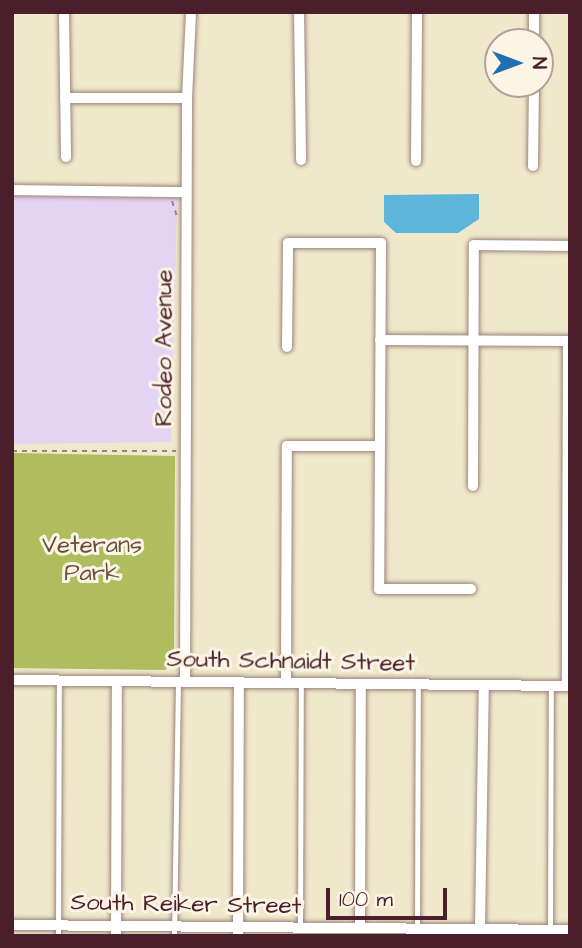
<!DOCTYPE html>
<style>
body{margin:0}
#map{position:relative;width:582px;height:948px;overflow:hidden;background:#efe8cb;font-family:"Architects Daughter",sans-serif}
div>[style]{position:absolute}
.built>*{inset:0;background:#e4d3f2}
.green>*{inset:0;background:#afbd5f}
.water>*{inset:0;background:#5db5da}
.path>*{height:2px;margin-top:-1px;transform-origin:0;background:repeating-linear-gradient(90deg,#9c847b 0 5px,transparent 0 10px)}
.roads{filter:drop-shadow(0 0 2px #9c847b) drop-shadow(0 0 2px #9c847b)}
.lane>*{height:5px;margin:-2.5px;padding:0 2.5px;transform-origin:2.5px;border-radius:2.5px;background:#fff}
.street>*{height:10px;margin:-5px;padding:0 5px;transform-origin:5px;border-radius:5px;background:#fff}
span{translate:-50% -50%;white-space:nowrap;text-align:center;line-height:1.15;-webkit-text-stroke:6px #fcf5e5;paint-order:stroke}
.street-label{font-size:24px;color:#4a1f2b}
.park-label{font-size:24px;color:#684e3b}
.frame{position:absolute;inset:0;border:14px solid #4a1f2b;pointer-events:none}
.north{position:absolute;left:484px;top:28px;width:70px;height:70px;box-sizing:border-box;background:#fcf5e5;border:2px solid #b59f9b;border-radius:50%;rotate:90deg;font-size:19px;font-weight:700;line-height:28px;text-align:center;color:#4a1f2b}
.north::after{content:'';display:block;margin:auto;width:24px;height:32px;background:#1f6fb2;clip-path:polygon(50% 0,100% 100%,50% 72%,0 100%)}
.scale{position:absolute;left:326px;top:888px;width:121px;height:32px;box-sizing:border-box;border:4px solid #4a1f2b;border-top:0;padding-left:9px;font-size:21px;line-height:24px;white-space:nowrap;color:#4a1f2b;-webkit-text-stroke:5px #fcf5e5;paint-order:stroke}
</style>
<div id="map">
<div class="built">
<i style="clip-path:polygon(12px 196px,177px 197px,171px 442px,12px 444px)"></i>
</div>
<div class="green">
<i style="clip-path:polygon(12px 453px,175px 456px,174px 661px,165px 670px,12px 668px)"></i>
</div>
<div class="water">
<i style="clip-path:polygon(479px 194px,479px 219px,458px 233px,396px 233px,384px 222px,384px 195px)"></i>
</div>
<div class="path">
<i style="left:172px;top:201px;width:16px;rotate:72deg"></i>
<i style="left:12px;top:451px;width:164px"></i>
</div>
<div class="roads">
<div class="lane">
<i style="left:300px;top:928px;width:245px;rotate:-89.8deg"></i>
<i style="left:417px;top:929px;width:245px;rotate:-89.8deg"></i>
<i style="left:550px;top:930px;width:244px;rotate:-89.8deg"></i>
<i style="left:58px;top:936px;width:255px;rotate:-89.8deg"></i>
<i style="left:174px;top:936px;width:254px;rotate:-89.1deg"></i>
</div>
<div class="street">
<i style="left:64px;top:12px;width:145px;rotate:89.2deg"></i>
<i style="left:299px;top:12px;width:148px;rotate:89.2deg"></i>
<i style="left:534px;top:42px;width:30px;rotate:-90deg"></i>
<i style="left:65px;top:98px;width:122px"></i>
<i style="left:416px;top:161px;width:149px;rotate:-89.6deg"></i>
<i style="left:533px;top:166px;width:82px;rotate:-89.3deg"></i>
<i style="left:12px;top:190px;width:174px;rotate:0.7deg"></i>
<i style="left:380px;top:340px;width:188px;rotate:0.3deg"></i>
<i style="left:568px;top:341px;width:345px;rotate:90.2deg"></i>
<i style="left:287px;top:347px;width:104px;rotate:-89.4deg"></i>
<i style="left:288px;top:243px;width:93px"></i>
<i style="left:381px;top:243px;width:346px;rotate:90.3deg"></i>
<i style="left:379px;top:589px;width:92px"></i>
<i style="left:473px;top:486px;width:241px;rotate:-89.8deg"></i>
<i style="left:474px;top:245px;width:96px;rotate:0.6deg"></i>
<i style="left:12px;top:680px;width:558px;rotate:0.62deg"></i>
<i style="left:185px;top:682px;width:584px;rotate:-89.8deg"></i>
<i style="left:187px;top:98px;width:86px;rotate:-87.3deg"></i>
<i style="left:286px;top:683px;width:237px;rotate:-89.8deg"></i>
<i style="left:287px;top:446px;width:93px"></i>
<i style="left:12px;top:925px;width:558px;rotate:0.51deg"></i>
<i style="left:360px;top:928px;width:244px;rotate:-89.8deg"></i>
<i style="left:480px;top:929px;width:244px;rotate:-89.1deg"></i>
<i style="left:116px;top:936px;width:255px;rotate:-89.8deg"></i>
<i style="left:238px;top:936px;width:253px;rotate:-89.8deg"></i>
</div>
</div>
<div class="street-label">
<span style="left:165px;top:348px;rotate:-90deg">Rodeo Avenue</span>
<span style="left:291px;top:662px;rotate:1deg">South Schnaidt Street</span>
<span style="left:186px;top:905px;rotate:1deg">South Reiker Street</span>
</div>
<div class="park-label">
<span style="left:92px;top:560px">Veterans<br>Park</span>
</div>
<div class="frame"></div>
<div class="north">N</div>
<div class="scale">100 m</div>
</div>
